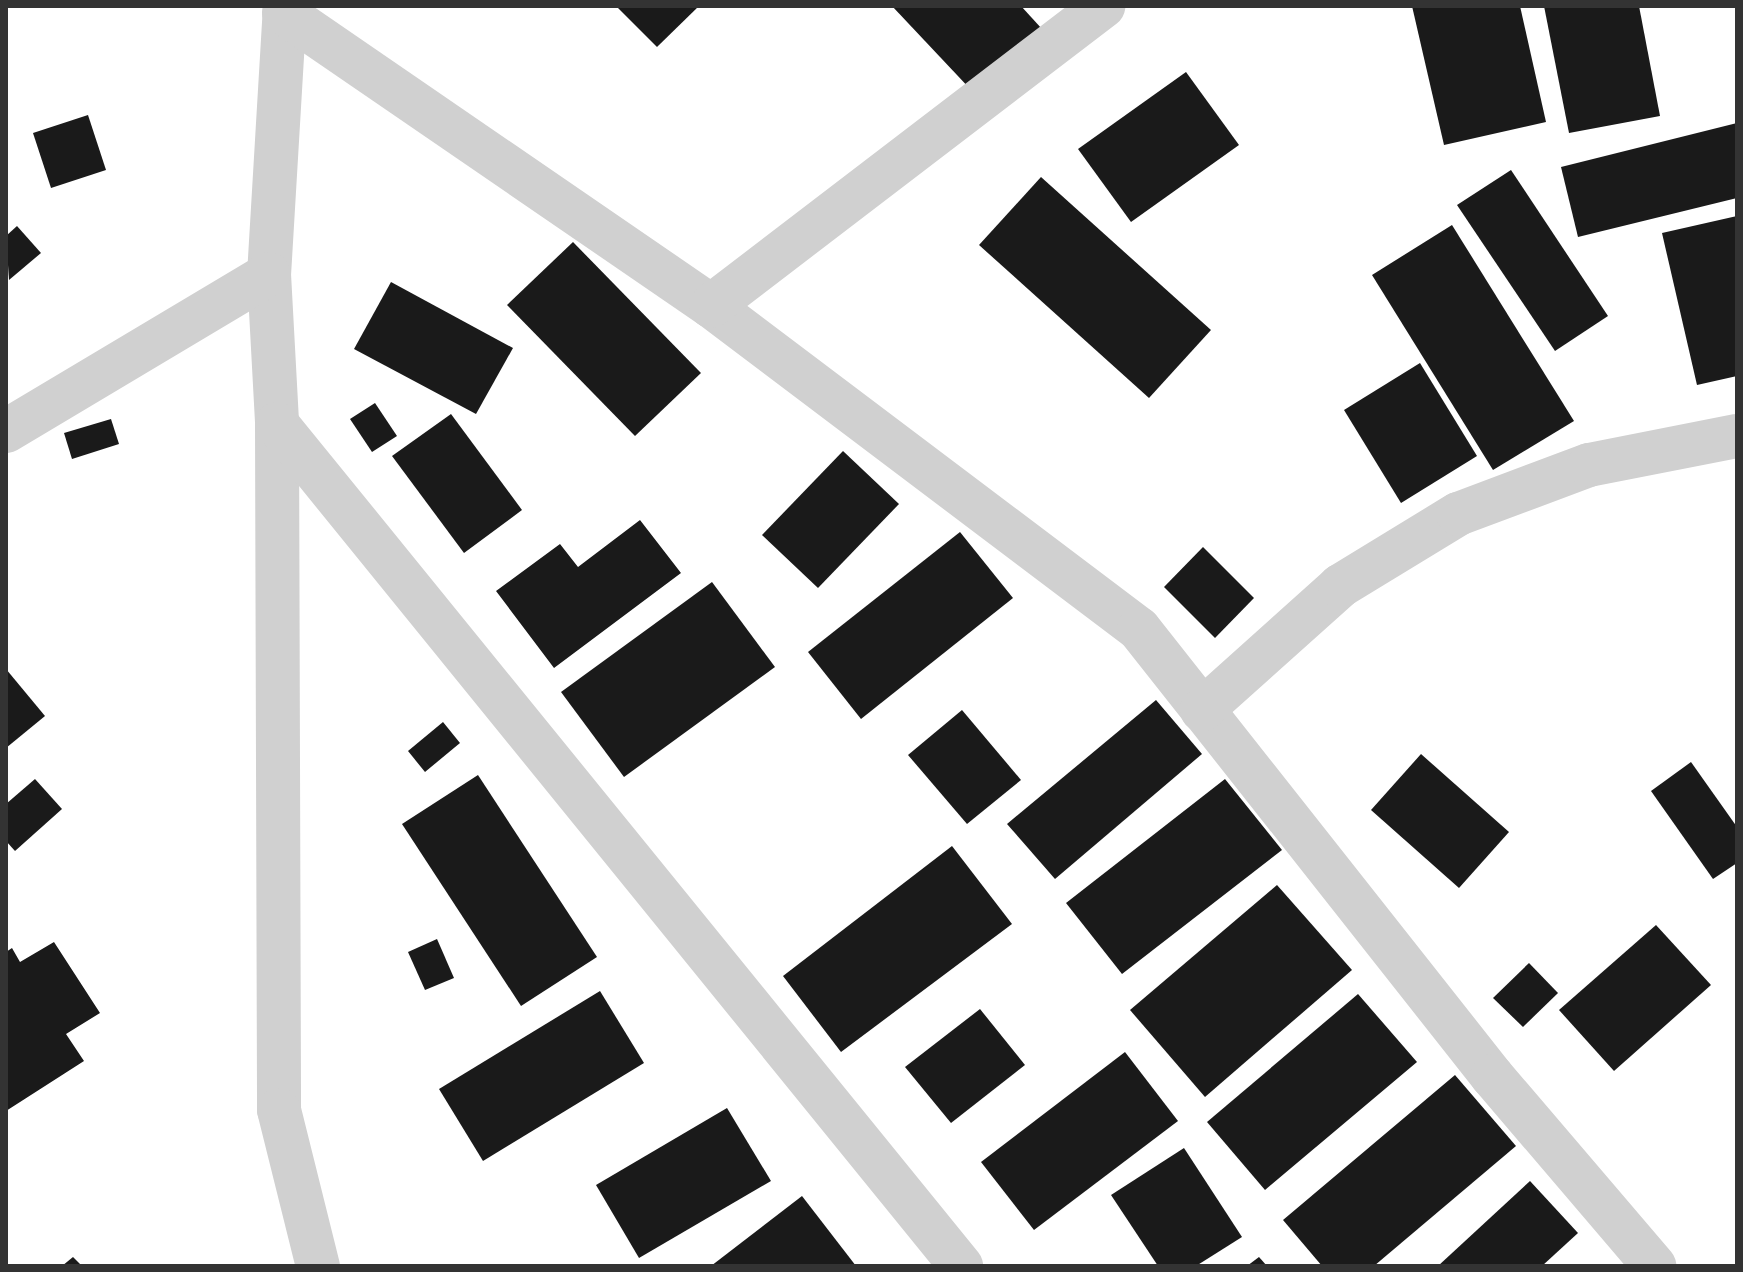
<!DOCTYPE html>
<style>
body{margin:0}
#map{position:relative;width:1743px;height:1272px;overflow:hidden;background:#fff;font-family:Karla,sans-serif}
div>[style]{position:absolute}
.building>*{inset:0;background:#1a1a1a}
.minor>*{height:44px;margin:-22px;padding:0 22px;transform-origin:22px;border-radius:22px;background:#d0d0d0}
span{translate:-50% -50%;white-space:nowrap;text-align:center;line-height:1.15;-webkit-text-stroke:8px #fff;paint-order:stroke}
.frame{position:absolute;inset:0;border:8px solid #333;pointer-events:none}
</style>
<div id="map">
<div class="building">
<i style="clip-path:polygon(616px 6px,699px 6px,657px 47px)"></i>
<i style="clip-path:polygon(892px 6px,1021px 6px,1042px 29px,973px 92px)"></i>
<i style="clip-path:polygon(1412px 6px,1520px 6px,1546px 122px,1444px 145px)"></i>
<i style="clip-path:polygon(1544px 6px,1639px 6px,1660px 116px,1569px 133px)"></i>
<i style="clip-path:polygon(1186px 72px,1239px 145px,1131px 222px,1078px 149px)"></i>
<i style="clip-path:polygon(88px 115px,106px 170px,51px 188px,33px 133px)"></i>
<i style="clip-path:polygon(1737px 123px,1737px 198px,1578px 237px,1561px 167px)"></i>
<i style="clip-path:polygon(1511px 170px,1608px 316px,1555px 351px,1457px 205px)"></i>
<i style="clip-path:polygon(1041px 177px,1211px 330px,1149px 398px,979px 245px)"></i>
<i style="clip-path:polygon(1737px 216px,1737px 376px,1697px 385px,1662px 233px)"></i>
<i style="clip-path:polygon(1452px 225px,1574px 421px,1493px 470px,1372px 275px)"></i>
<i style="clip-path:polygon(17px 226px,41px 253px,9px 280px,6px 236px)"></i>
<i style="clip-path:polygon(573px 242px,701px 373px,635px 436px,507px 305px)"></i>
<i style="clip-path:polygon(391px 282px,513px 348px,476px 414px,354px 349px)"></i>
<i style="clip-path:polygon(1420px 363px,1477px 456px,1401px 503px,1344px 410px)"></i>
<i style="clip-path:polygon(375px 403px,397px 436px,372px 452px,350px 419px)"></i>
<i style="clip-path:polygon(451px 414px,522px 510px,464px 553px,392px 456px)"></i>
<i style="clip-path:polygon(111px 419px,119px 444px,72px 459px,64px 433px)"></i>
<i style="clip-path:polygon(843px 451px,899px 504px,818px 588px,762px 535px)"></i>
<i style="clip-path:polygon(640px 520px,681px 573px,554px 668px,496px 591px,560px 544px,578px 567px)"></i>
<i style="clip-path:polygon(960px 532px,1013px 598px,861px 719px,808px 652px)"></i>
<i style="clip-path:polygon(1203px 547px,1254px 598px,1215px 638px,1164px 587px)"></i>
<i style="clip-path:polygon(712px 582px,775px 667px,624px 777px,561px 692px)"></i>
<i style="clip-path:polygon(6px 669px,45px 716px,6px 748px)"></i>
<i style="clip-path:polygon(1156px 700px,1202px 754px,1055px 879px,1007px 824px)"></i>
<i style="clip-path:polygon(962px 710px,1021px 780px,967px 824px,908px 755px)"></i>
<i style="clip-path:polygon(443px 722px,460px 743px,425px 772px,408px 751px)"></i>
<i style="clip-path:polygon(1421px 754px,1509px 832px,1459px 888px,1371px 810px)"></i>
<i style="clip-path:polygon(1691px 762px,1737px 827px,1737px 863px,1713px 879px,1651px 791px)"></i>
<i style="clip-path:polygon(478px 775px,597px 957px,521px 1006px,402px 824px)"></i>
<i style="clip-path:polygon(35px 779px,62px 809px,15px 851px,6px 841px,6px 804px)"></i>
<i style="clip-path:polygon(1225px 779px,1282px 850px,1122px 974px,1066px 903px)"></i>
<i style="clip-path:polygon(952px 846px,1012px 924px,841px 1052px,783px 976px)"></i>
<i style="clip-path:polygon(1277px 885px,1352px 970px,1205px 1097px,1130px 1010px)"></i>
<i style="clip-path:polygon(1656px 925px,1711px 985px,1614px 1071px,1559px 1010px)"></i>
<i style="clip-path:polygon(437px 939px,454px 978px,425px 990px,408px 952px)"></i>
<i style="clip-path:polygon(54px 942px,100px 1013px,66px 1034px,84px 1061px,6px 1111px,6px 952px,12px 948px,20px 962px)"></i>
<i style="clip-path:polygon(1529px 963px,1558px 993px,1523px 1027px,1493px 998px)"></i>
<i style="clip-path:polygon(600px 991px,644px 1063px,483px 1161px,439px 1089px)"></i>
<i style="clip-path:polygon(1358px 994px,1417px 1062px,1265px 1190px,1207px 1122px)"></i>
<i style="clip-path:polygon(980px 1009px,1025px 1065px,951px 1123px,905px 1067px)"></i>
<i style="clip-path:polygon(1125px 1052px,1178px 1121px,1034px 1230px,981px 1162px)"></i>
<i style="clip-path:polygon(1455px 1075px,1516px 1146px,1374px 1266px,1322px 1266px,1283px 1220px)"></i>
<i style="clip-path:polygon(727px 1108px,771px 1181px,639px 1258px,596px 1185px)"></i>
<i style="clip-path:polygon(1184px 1148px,1242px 1237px,1196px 1266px,1158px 1266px,1111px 1195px)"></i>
<i style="clip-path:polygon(1530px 1181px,1578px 1233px,1542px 1266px,1438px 1266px)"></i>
<i style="clip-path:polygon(802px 1196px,856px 1266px,711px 1266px)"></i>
<i style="clip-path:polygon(73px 1257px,82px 1266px,62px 1266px)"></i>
<i style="clip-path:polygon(1259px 1257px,1267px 1266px,1247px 1266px)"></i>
</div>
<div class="minor">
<i style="left:285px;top:6px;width:268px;rotate:93.4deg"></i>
<i style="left:269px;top:274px;width:150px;rotate:86.9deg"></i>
<i style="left:277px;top:424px;width:686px;rotate:89.83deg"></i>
<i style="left:279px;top:1110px;width:161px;rotate:76deg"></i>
<i style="left:284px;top:13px;width:518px;rotate:34.46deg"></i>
<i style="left:711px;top:306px;width:536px;rotate:37.04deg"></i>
<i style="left:1139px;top:629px;width:570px;rotate:51.7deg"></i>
<i style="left:1492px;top:1076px;width:250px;rotate:49.5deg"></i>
<i style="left:711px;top:306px;width:494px;rotate:-37.4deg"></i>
<i style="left:277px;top:424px;width:1085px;rotate:50.91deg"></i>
<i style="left:6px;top:431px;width:306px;rotate:-30.8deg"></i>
<i style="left:1202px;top:710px;width:186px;rotate:-41.9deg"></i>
<i style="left:1340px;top:586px;width:138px;rotate:-31.4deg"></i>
<i style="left:1458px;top:514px;width:140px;rotate:-20.5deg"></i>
<i style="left:1589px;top:465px;width:151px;rotate:-11.1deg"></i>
</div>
<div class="frame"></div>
</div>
